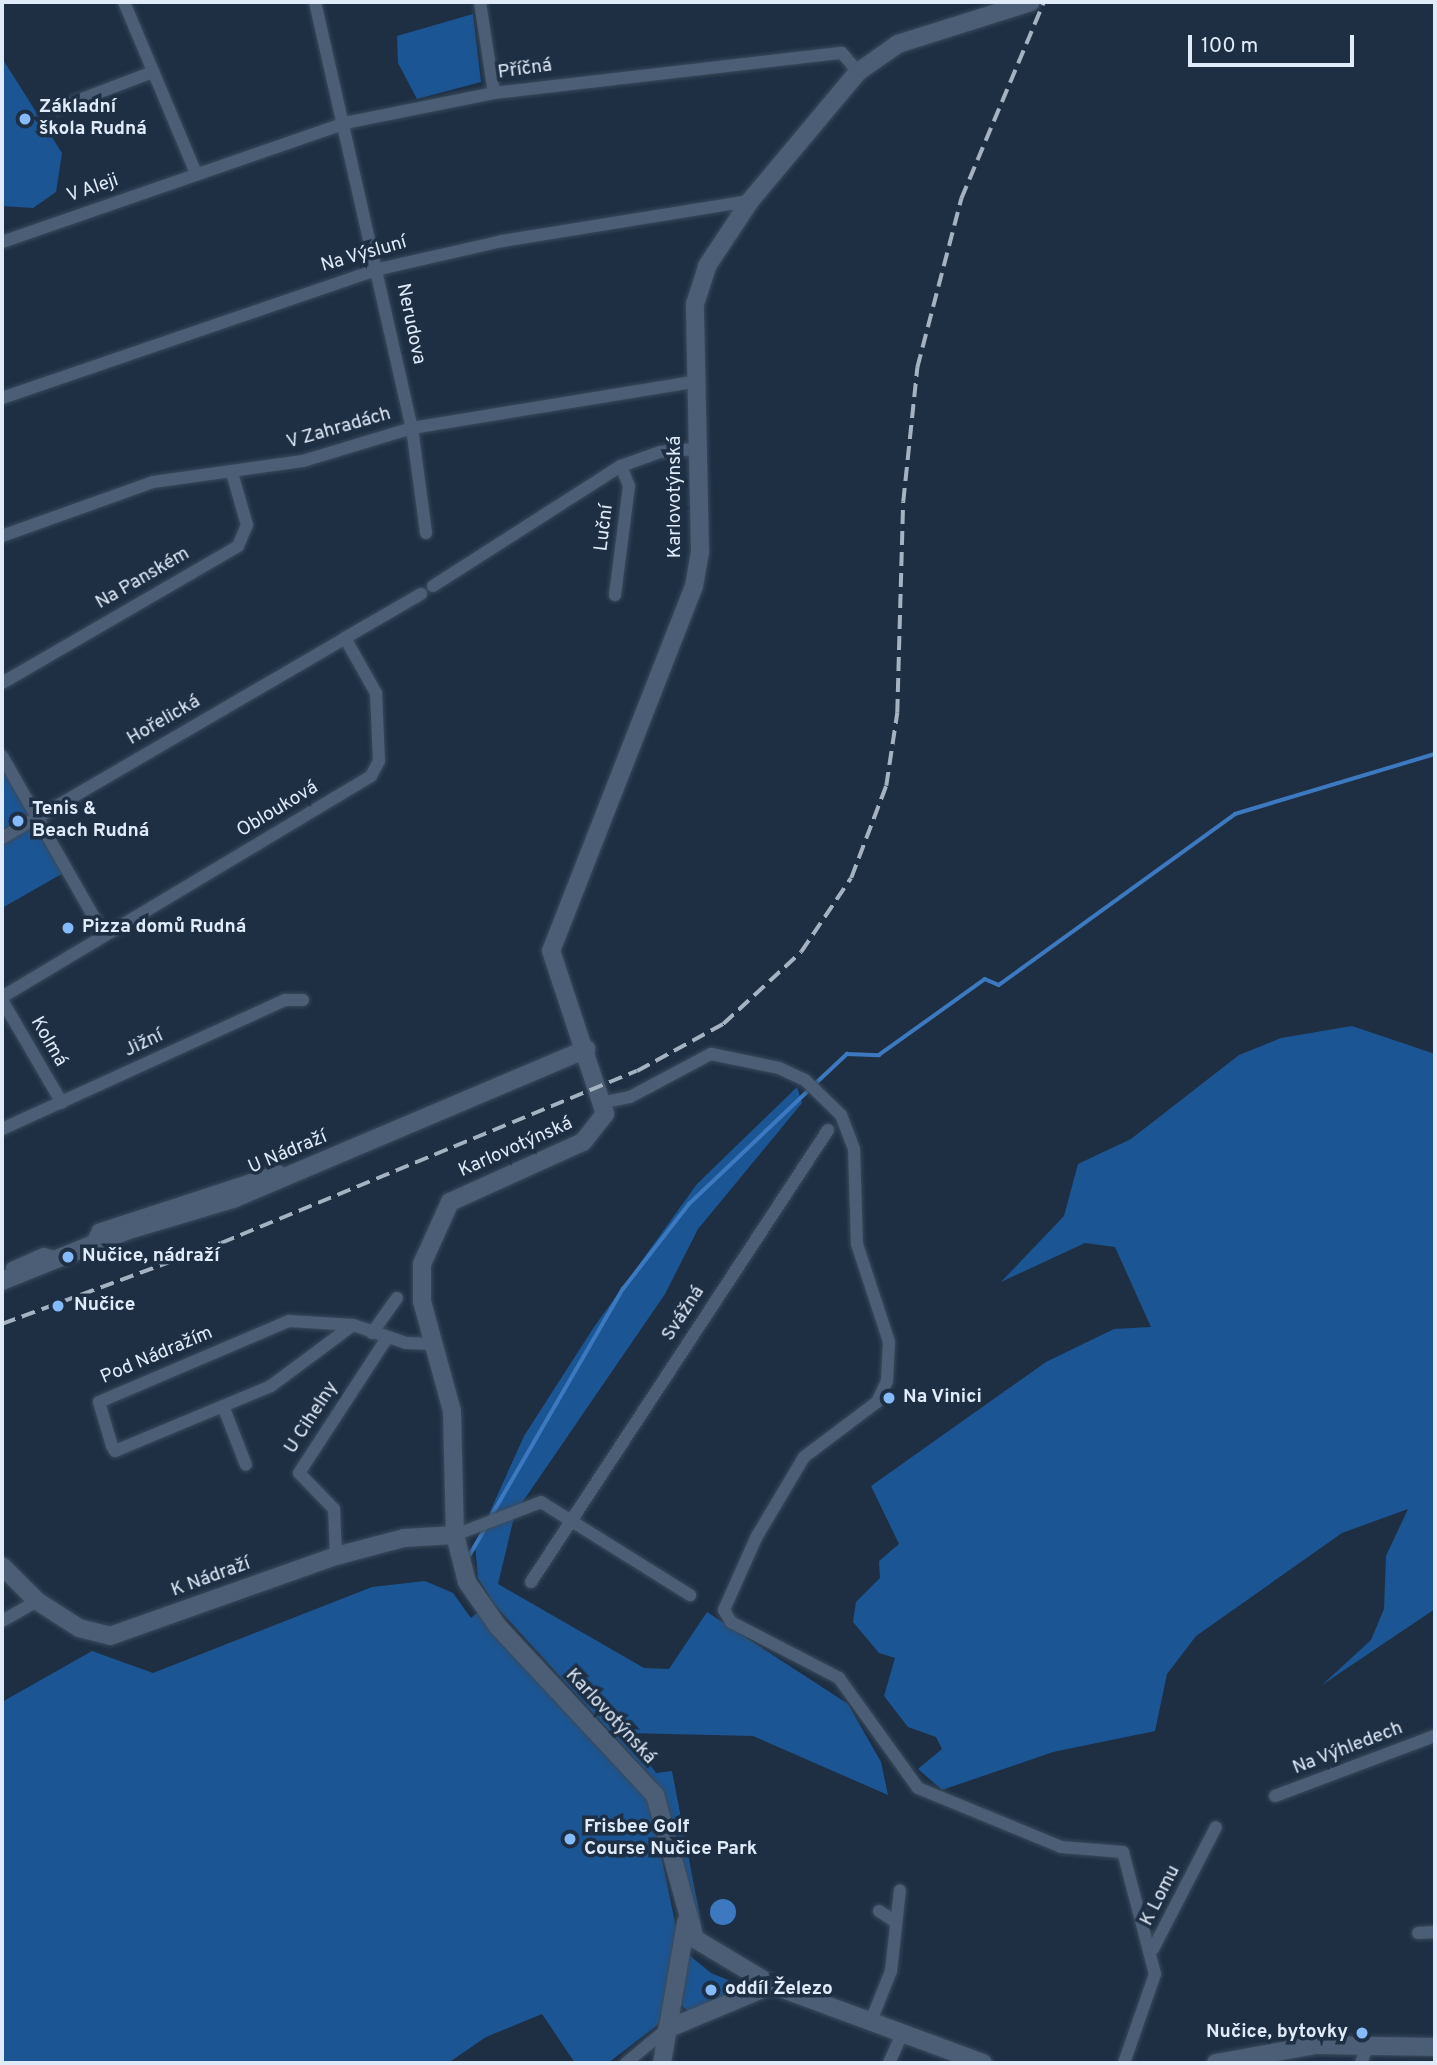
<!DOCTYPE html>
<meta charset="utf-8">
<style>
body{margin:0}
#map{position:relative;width:1437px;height:2065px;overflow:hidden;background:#1e2f44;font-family:Overpass,sans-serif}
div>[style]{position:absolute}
.green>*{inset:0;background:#1c5593}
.water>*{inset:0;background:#3d79c0}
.round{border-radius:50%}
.stream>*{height:3.5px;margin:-1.75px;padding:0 1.75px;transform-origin:1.75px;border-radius:1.75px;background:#3d79c0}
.roads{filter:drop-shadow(0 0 2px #3a4a5c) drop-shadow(0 0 2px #3a4a5c)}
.street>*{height:12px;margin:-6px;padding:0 6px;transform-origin:6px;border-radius:6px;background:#4b5e76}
.secondary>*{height:18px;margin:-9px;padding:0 9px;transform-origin:9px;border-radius:9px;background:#4b5e76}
.rail>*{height:3.5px;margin-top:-1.75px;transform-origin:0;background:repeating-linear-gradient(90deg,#a5b2c2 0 14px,transparent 0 21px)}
.dots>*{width:19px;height:19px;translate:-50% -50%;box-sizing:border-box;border:4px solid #1e2f44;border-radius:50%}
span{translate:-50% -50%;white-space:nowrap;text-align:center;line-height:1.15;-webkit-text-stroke:7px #1e2f44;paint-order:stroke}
.street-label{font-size:19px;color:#e0ebf9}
.poi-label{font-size:19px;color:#e0ebf9;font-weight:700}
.left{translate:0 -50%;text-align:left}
.right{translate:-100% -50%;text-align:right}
.frame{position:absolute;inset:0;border:4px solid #e0ebf9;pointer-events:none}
.scale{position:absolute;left:1188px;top:35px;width:166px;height:32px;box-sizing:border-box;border:4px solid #e0ebf9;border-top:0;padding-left:9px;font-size:21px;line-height:24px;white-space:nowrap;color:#e0ebf9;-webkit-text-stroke:5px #1e2f44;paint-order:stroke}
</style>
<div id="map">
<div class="green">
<i style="clip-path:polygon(473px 14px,481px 82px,417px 99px,398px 63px,397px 36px)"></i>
<i style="clip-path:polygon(2px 58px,62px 153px,56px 192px,33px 208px,2px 206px)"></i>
<i style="clip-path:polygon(2px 769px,65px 872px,2px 908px)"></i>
<i style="clip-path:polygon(1352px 1026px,1435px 1054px,1435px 1609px,1322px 1685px,1371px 1640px,1384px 1609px,1386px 1556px,1408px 1509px,1342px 1533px,1196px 1636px,1167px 1674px,1155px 1731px,1053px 1752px,942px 1790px,918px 1769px,942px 1749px,936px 1737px,908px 1727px,884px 1696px,895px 1658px,879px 1653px,853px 1622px,856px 1602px,880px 1578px,879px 1561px,899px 1544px,871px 1486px,1046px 1362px,1114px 1329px,1151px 1327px,1115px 1247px,1085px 1243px,1001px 1282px,1064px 1216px,1078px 1164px,1131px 1139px,1239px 1055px,1281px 1038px)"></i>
<i style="clip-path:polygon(797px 1087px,802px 1103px,698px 1229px,665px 1294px,515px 1513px,498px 1584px,644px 1668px,669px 1669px,707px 1612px,848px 1704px,881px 1762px,888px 1795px,753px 1736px,628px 1733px,656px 1773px,672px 1771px,702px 1927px,686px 1893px,667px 1802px,656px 1782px,495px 1605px,478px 1578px,475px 1545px,524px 1436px,594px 1327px,697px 1184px)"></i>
<i style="clip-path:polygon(425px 1581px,453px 1593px,471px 1618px,478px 1612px,650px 1802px,676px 1927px,664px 2020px,608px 2063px,575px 2063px,542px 2014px,486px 2037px,448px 2063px,2px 2063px,2px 1702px,92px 1651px,153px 1673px,372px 1587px)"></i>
<i style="clip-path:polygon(689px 1955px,711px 1973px,745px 1987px,689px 2012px,680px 2004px)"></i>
</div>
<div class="water">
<i class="round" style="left:710px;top:1899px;width:26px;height:26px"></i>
</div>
<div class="stream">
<i style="left:815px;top:1084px;width:44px;rotate:-43.2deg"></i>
<i style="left:847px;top:1054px;width:32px;rotate:2deg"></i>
<i style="left:879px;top:1055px;width:130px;rotate:-35.6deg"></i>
<i style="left:985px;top:979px;width:15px;rotate:23deg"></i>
<i style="left:999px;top:985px;width:291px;rotate:-35.9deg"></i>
<i style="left:1235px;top:814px;width:209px;rotate:-16.7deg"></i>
<i style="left:490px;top:1518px;width:265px;rotate:-59.9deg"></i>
<i style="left:623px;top:1289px;width:108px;rotate:-52.2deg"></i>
<i style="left:689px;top:1204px;width:166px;rotate:-43.5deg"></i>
<i style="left:468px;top:1558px;width:34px;rotate:-60deg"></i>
</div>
<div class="roads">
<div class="street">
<i style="left:124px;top:2px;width:186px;rotate:67.2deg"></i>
<i style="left:315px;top:2px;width:437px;rotate:77.2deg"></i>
<i style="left:412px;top:428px;width:106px;rotate:82.4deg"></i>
<i style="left:480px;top:2px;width:92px;rotate:81.3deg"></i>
<i style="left:55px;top:109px;width:105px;rotate:-20.7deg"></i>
<i style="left:2px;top:242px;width:363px;rotate:-19.1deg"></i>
<i style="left:345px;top:123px;width:152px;rotate:-11.4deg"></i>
<i style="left:494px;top:93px;width:350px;rotate:-6.6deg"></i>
<i style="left:842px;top:53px;width:25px;rotate:50deg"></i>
<i style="left:2px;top:398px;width:398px;rotate:-18.9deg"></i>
<i style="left:379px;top:269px;width:126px;rotate:-12.8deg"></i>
<i style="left:502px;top:241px;width:251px;rotate:-9.2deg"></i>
<i style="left:2px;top:536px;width:160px;rotate:-19.7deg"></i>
<i style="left:153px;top:482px;width:151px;rotate:-8deg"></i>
<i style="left:303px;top:461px;width:114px;rotate:-16.8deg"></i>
<i style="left:412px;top:428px;width:286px;rotate:-9.3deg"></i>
<i style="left:433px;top:586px;width:223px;rotate:-32.6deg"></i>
<i style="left:621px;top:466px;width:41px;rotate:-19.7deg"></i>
<i style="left:660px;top:452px;width:37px;rotate:-5deg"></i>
<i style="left:615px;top:595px;width:110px;rotate:-82.7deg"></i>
<i style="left:629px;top:486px;width:22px;rotate:-112deg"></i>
<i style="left:2px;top:683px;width:273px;rotate:-30.1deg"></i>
<i style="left:238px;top:546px;width:23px;rotate:-67deg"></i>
<i style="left:247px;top:525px;width:54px;rotate:-106.1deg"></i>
<i style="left:2px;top:756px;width:206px;rotate:60.3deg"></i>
<i style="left:2px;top:838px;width:397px;rotate:-30.2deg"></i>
<i style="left:2px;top:997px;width:430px;rotate:-30.9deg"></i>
<i style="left:371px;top:776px;width:17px;rotate:-62deg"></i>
<i style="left:379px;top:761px;width:68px;rotate:-92.5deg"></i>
<i style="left:376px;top:693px;width:63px;rotate:-119.4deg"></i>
<i style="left:345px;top:638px;width:88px;rotate:-30.1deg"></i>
<i style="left:2px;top:1000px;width:119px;rotate:59.8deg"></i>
<i style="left:605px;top:1102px;width:25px;rotate:-11deg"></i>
<i style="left:630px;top:1097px;width:92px;rotate:-28deg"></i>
<i style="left:711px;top:1054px;width:69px;rotate:11.6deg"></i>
<i style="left:779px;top:1068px;width:29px;rotate:25deg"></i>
<i style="left:805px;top:1080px;width:50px;rotate:44.2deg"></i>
<i style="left:841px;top:1115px;width:36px;rotate:69deg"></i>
<i style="left:854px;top:1149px;width:95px;rotate:88.2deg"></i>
<i style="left:857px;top:1244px;width:103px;rotate:71.9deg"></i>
<i style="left:889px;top:1342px;width:39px;rotate:93deg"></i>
<i style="left:887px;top:1381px;width:23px;rotate:115deg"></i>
<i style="left:877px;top:1402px;width:91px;rotate:143deg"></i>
<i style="left:804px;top:1457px;width:94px;rotate:120.7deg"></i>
<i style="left:756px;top:1538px;width:79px;rotate:114deg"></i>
<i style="left:724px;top:1610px;width:14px;rotate:60deg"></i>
<i style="left:731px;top:1622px;width:122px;rotate:27.4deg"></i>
<i style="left:839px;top:1678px;width:135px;rotate:54.3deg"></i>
<i style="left:918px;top:1788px;width:155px;rotate:22.4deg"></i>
<i style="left:1061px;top:1847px;width:62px;rotate:4.6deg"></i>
<i style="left:1123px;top:1852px;width:126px;rotate:75.3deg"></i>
<i style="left:1155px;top:1974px;width:94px;rotate:109.2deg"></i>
<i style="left:2px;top:1129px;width:311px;rotate:-24.5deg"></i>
<i style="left:285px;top:1000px;width:18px"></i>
<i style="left:92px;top:1243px;width:14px;rotate:-65deg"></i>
<i style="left:98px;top:1230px;width:190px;rotate:-18.1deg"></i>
<i style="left:12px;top:1268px;width:35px;rotate:-24deg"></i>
<i style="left:44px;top:1254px;width:15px;rotate:16deg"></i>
<i style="left:353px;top:1325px;width:102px;rotate:143.4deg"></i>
<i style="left:271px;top:1386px;width:169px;rotate:157.4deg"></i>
<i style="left:115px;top:1451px;width:6px;rotate:-121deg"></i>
<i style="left:112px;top:1446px;width:46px;rotate:-106.5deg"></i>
<i style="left:99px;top:1402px;width:207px;rotate:-23.1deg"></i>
<i style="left:289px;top:1321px;width:64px;rotate:3.6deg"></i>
<i style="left:353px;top:1325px;width:56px;rotate:18.8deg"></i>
<i style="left:406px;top:1343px;width:28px;rotate:2deg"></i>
<i style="left:372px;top:1333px;width:43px;rotate:-54.5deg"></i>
<i style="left:223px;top:1406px;width:63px;rotate:68.7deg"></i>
<i style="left:455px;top:1535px;width:92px;rotate:-21deg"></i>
<i style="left:541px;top:1502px;width:176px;rotate:32deg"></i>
<i style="left:336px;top:1556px;width:47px;rotate:-92.4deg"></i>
<i style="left:334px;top:1509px;width:50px;rotate:-134.2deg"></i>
<i style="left:299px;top:1473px;width:161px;rotate:-56.9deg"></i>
<i style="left:531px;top:1582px;width:541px;rotate:-56.69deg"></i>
<i style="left:2px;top:1621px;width:40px;rotate:-29.7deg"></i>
<i style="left:1275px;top:1796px;width:171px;rotate:-20.6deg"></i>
<i style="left:879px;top:1911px;width:20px;rotate:33deg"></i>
<i style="left:1418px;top:1933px;width:17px;rotate:-3deg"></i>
<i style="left:1153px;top:1949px;width:137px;rotate:-62.7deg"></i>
<i style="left:871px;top:2021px;width:54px;rotate:-68.2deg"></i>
<i style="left:891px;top:1971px;width:81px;rotate:-83.7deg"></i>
<i style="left:626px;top:2063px;width:53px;rotate:-39.7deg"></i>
<i style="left:889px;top:2063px;width:34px;rotate:-66deg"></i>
<i style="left:1361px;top:2063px;width:22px;rotate:-68deg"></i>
</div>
<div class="secondary">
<i style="left:2px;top:1281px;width:134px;rotate:-22deg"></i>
<i style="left:126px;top:1231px;width:112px;rotate:-16.7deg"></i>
<i style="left:233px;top:1199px;width:384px;rotate:-23deg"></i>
<i style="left:2px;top:1566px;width:49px;rotate:45deg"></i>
<i style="left:37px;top:1601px;width:50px;rotate:32.7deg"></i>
<i style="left:79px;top:1628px;width:32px;rotate:14deg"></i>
<i style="left:110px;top:1636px;width:240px;rotate:-19.5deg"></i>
<i style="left:336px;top:1556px;width:70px;rotate:-14.8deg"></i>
<i style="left:404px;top:1538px;width:51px;rotate:-3.4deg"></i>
<i style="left:667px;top:2029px;width:114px;rotate:-22.7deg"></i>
<i style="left:662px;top:2063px;width:143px;rotate:-80.3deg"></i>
<i style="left:983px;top:2063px;width:225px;rotate:-159.7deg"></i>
<i style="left:772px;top:1985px;width:90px;rotate:-149.1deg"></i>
<i style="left:695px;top:1939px;width:149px;rotate:-105.5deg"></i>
<i style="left:655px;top:1795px;width:229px;rotate:-133deg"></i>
<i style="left:499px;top:1628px;width:56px;rotate:-124.8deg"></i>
<i style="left:467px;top:1582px;width:49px;rotate:-104.3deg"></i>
<i style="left:455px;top:1535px;width:124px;rotate:-91.4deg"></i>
<i style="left:452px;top:1411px;width:114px;rotate:-105.3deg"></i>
<i style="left:422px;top:1301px;width:37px;rotate:-90deg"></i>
<i style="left:422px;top:1264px;width:68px;rotate:-65.7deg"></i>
<i style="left:450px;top:1202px;width:146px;rotate:-24.3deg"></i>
<i style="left:583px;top:1142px;width:36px;rotate:-52deg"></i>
<i style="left:605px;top:1114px;width:172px;rotate:-108.3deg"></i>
<i style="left:551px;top:951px;width:392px;rotate:-68.6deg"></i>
<i style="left:694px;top:586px;width:36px;rotate:-80deg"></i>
<i style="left:700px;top:551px;width:247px;rotate:-91.2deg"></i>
<i style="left:695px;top:304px;width:40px;rotate:-72deg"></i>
<i style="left:707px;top:266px;width:78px;rotate:-56.5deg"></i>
<i style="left:750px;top:201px;width:168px;rotate:-50.1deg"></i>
<i style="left:858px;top:72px;width:49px;rotate:-35deg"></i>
<i style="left:898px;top:44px;width:139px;rotate:-17.5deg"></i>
<i style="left:1216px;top:2063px;width:102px;rotate:-10.2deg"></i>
<i style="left:1316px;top:2045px;width:119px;rotate:1deg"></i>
</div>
</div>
<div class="rail">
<i style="left:2px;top:1324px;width:233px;rotate:-20.3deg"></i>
<i style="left:221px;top:1243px;width:450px;rotate:-22.5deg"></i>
<i style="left:637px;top:1071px;width:98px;rotate:-28.7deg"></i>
<i style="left:723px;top:1024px;width:106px;rotate:-42.7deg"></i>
<i style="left:801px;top:952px;width:89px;rotate:-56deg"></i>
<i style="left:851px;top:878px;width:98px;rotate:-69.2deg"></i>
<i style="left:886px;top:786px;width:74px;rotate:-81.4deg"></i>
<i style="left:897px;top:713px;width:211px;rotate:-88.4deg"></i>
<i style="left:903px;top:502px;width:135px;rotate:-84deg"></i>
<i style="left:917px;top:368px;width:175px;rotate:-75.4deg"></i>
<i style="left:961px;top:199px;width:214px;rotate:-67.2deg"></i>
</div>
<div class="dots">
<i style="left:25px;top:119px;background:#86bbfb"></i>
<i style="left:18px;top:821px;background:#86bbfb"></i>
<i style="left:68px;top:928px;background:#86bbfb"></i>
<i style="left:68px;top:1257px;background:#86bbfb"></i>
<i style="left:58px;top:1306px;background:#86bbfb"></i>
<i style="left:889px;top:1398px;background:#86bbfb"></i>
<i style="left:570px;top:1839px;background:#86bbfb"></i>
<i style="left:711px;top:1990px;background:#86bbfb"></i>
<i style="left:1362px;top:2033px;background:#86bbfb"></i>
</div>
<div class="street-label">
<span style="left:525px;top:70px;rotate:-8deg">Příčná</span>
<span style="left:93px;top:189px;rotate:-19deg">V Aleji</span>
<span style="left:364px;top:255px;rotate:-16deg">Na Výsluní</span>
<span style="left:410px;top:324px;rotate:78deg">Nerudova</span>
<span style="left:339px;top:429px;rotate:-16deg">V Zahradách</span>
<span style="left:676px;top:497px;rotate:-90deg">Karlovotýnská</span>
<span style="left:605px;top:528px;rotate:-83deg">Luční</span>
<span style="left:143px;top:579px;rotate:-30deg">Na Panském</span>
<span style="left:164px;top:721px;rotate:-30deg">Hořelická</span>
<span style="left:278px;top:810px;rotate:-31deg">Oblouková</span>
<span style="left:48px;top:1042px;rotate:60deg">Kolmá</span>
<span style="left:144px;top:1044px;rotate:-25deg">Jižní</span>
<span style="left:516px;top:1148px;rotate:-24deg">Karlovotýnská</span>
<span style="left:288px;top:1153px;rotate:-23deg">U Nádraží</span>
<span style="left:684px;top:1314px;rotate:-57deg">Svážná</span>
<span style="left:157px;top:1356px;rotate:-23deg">Pod Nádražím</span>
<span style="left:312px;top:1418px;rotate:-57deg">U Cihelny</span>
<span style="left:211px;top:1578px;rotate:-20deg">K Nádraží</span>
<span style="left:610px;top:1717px;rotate:47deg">Karlovotýnská</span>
<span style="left:1348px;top:1749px;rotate:-21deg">Na Výhledech</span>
<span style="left:1161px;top:1896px;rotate:-63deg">K Lomu</span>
</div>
<div class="poi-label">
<span class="left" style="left:39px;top:119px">Základní<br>škola Rudná</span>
<span class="left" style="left:32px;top:821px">Tenis &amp;<br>Beach Rudná</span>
<span class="left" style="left:82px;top:928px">Pizza domů Rudná</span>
<span class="left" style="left:82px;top:1257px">Nučice, nádraží</span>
<span class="left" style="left:74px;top:1306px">Nučice</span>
<span class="left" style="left:903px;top:1398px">Na Vinici</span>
<span class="left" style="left:584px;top:1839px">Frisbee Golf<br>Course Nučice Park</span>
<span class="left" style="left:725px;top:1990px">oddíl Železo</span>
<span class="right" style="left:1348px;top:2033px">Nučice, bytovky</span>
</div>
<div class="frame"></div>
<div class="scale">100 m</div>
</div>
